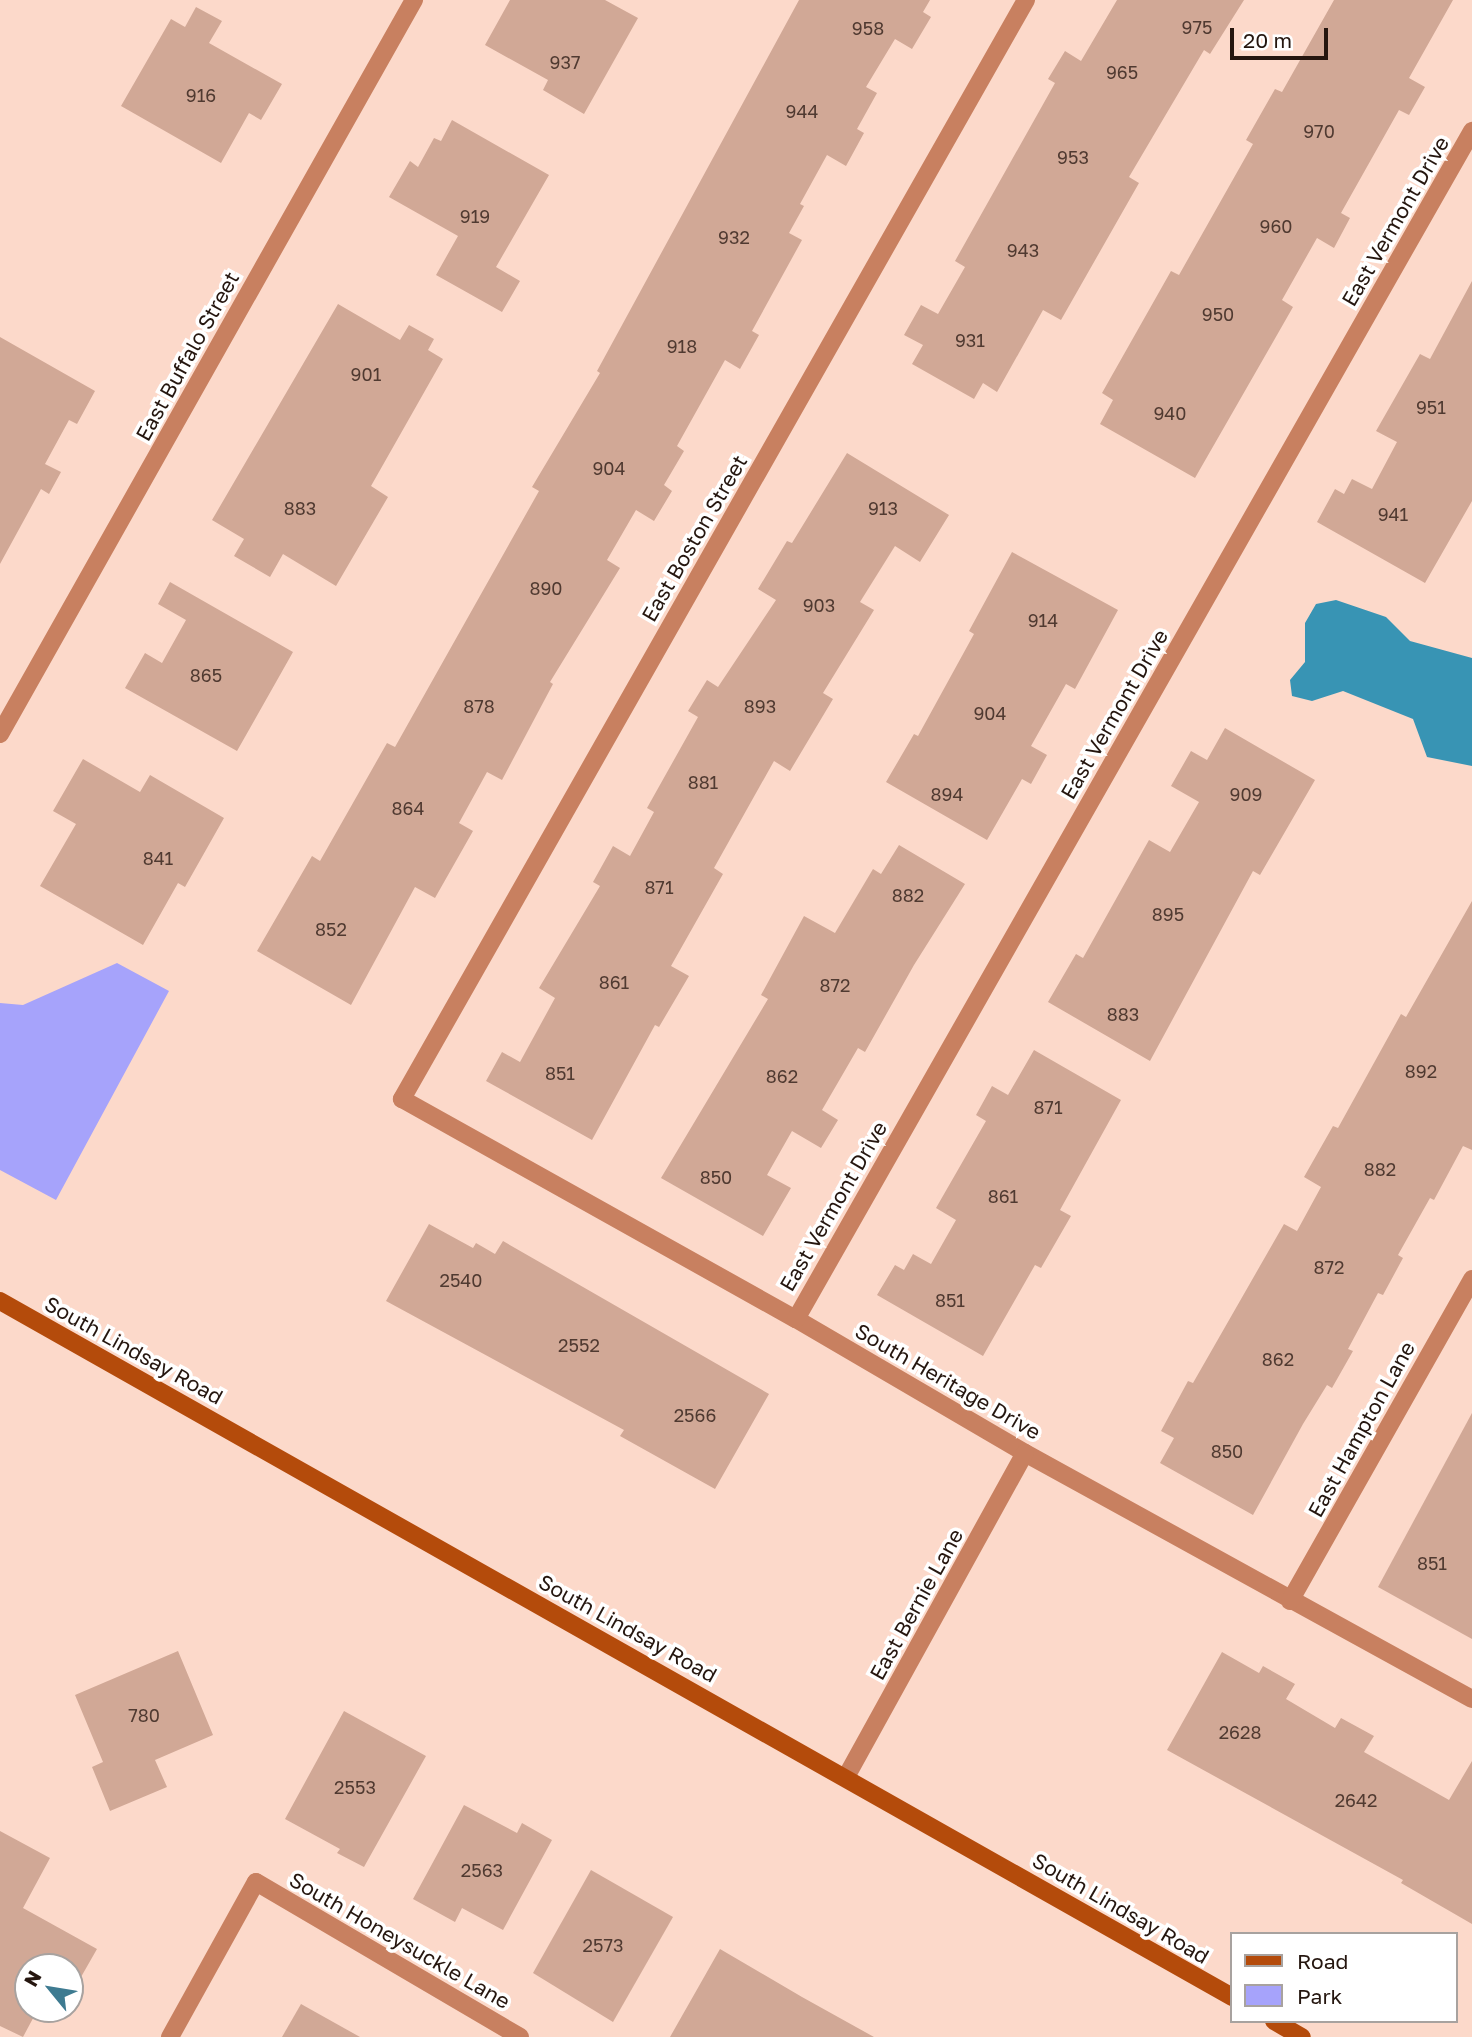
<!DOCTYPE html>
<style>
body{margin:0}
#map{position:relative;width:1472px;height:2037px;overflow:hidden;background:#fcd9ca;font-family:"Golos Text",sans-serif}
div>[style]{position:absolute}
.green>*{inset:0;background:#a6a3fb}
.water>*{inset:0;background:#3894b4}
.building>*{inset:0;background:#d1a896}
.minor>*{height:18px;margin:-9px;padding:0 9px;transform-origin:9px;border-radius:9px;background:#c88060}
.secondary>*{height:18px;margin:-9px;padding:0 9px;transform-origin:9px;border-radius:9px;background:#b44b0b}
span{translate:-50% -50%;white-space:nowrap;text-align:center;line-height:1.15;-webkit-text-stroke:7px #fff;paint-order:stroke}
.number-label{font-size:18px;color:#503a31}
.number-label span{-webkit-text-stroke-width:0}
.street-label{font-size:21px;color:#25160f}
.legend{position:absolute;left:1230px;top:1932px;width:228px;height:91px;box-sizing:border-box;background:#fff;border:2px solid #a8a29f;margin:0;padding:9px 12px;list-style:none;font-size:21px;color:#25160f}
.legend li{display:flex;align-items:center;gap:14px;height:35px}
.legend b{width:35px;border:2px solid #a8a29f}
.north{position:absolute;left:14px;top:1953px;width:70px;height:70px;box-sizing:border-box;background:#fff;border:2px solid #a8a29f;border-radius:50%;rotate:300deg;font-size:19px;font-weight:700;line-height:28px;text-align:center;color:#25160f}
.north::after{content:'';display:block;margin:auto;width:24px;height:32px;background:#3e7b91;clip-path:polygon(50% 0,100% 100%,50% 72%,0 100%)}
.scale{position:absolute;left:1230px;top:28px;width:98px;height:32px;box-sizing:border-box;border:4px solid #25160f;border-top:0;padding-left:9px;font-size:21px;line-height:24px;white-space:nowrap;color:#25160f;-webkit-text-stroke:5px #fff;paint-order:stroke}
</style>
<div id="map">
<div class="green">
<i style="clip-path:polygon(117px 963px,169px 991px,56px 1200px,0 1170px,0 1003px,23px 1005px)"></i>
</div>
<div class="water">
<i style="clip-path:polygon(1336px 600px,1386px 617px,1410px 641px,1472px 658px,1472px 766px,1427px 757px,1413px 719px,1343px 691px,1312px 701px,1292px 696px,1290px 680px,1305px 662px,1305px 623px,1316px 604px)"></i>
</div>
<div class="building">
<i style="clip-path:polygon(510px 0,605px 0,638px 18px,584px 114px,543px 90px,548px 80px,485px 45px)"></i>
<i style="clip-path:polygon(799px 0,930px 0,923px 12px,931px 17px,912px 49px,895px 39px,866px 87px,877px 93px,857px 129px,864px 133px,846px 166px,827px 155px,800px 204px,804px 206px,789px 233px,802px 240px,752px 331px,759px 335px,740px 369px,725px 360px,677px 446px,684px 451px,664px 485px,672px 491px,654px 521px,636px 510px,607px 560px,620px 568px,550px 682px,553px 684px,502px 780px,487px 772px,459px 823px,473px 831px,435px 898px,415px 887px,351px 1005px,257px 951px,312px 856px,320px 861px,387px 743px,395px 747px,539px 491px,532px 487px,600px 373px,597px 371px)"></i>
<i style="clip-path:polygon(1117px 0,1244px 0,1210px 54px,1204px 50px,1129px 177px,1139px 183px,1061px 320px,1043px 310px,997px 392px,983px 383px,974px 399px,912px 364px,923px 345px,904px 335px,921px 305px,938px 314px,965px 267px,955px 261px,1055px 83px,1048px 79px,1065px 51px,1081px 61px)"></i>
<i style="clip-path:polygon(1334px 0,1453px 0,1409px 78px,1425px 87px,1409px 115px,1399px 110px,1341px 213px,1350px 218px,1334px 248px,1317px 238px,1282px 300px,1293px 307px,1195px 478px,1100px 424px,1113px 400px,1102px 393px,1171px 271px,1179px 275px,1253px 144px,1246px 140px,1275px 89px,1282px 92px)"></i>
<i style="clip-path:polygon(196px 7px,222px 21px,209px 43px,282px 84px,261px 120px,249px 113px,221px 163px,121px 106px,171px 19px,185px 27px)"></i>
<i style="clip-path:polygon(452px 120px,549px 175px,496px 267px,520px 281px,502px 312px,436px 275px,458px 236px,389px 197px,410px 161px,418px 167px,434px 138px,441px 141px)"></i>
<i style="clip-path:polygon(1472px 281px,1472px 501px,1425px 583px,1317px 522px,1335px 489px,1344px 494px,1352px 479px,1372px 489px,1397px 442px,1376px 431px,1420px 354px,1430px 359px)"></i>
<i style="clip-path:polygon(338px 304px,400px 340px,409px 325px,434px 339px,428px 350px,443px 359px,371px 486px,388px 497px,336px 586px,283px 554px,270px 577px,234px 556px,244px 539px,212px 520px)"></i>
<i style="clip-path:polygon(0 337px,95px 391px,77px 424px,69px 420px,45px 464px,61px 472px,49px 494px,41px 489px,0 564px)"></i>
<i style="clip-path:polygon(847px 453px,949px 515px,920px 562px,895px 546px,860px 602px,874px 610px,823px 693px,833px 699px,790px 771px,774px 761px,714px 868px,723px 874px,671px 966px,689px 976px,659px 1027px,655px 1025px,592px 1140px,486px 1081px,502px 1052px,520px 1062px,555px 998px,539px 988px,600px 886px,593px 882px,613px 846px,630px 856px,654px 812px,647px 808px,698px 717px,688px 711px,707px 680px,718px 687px,776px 600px,758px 589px,787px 541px,792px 543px)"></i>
<i style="clip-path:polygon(1012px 552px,1118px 610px,1075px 689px,1066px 684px,1031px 746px,1047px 755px,1031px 784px,1022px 779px,987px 840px,886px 782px,914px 734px,918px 736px,974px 634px,969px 631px)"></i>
<i style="clip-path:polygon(170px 582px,293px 652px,237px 751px,125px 688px,145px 653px,162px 663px,186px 620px,158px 604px)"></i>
<i style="clip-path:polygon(1225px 728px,1315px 780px,1260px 875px,1253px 871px,1150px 1061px,1048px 1002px,1076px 954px,1083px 958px,1149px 840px,1170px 852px,1199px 802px,1171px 786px,1191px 751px,1207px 760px)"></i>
<i style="clip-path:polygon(83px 759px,140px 792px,150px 775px,224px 818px,185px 887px,178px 883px,143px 945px,40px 886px,76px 824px,53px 811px)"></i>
<i style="clip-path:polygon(899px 845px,965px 884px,914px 965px,865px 1052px,858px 1048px,822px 1110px,838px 1120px,821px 1148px,792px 1131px,767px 1175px,791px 1188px,763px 1236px,661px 1178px,768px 999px,761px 995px,804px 916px,835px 933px,873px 869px,881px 874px)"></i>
<i style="clip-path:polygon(1472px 901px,1472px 1150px,1463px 1146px,1434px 1200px,1430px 1198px,1398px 1255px,1403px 1258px,1383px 1295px,1378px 1293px,1348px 1349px,1353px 1351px,1332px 1388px,1327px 1385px,1303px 1424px,1253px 1515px,1160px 1463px,1174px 1438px,1161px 1431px,1188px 1381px,1193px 1383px,1284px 1224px,1297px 1231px,1321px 1187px,1304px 1177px,1333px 1126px,1338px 1128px,1401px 1014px,1406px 1017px)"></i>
<i style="clip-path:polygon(1034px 1050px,1121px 1100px,1060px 1210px,1071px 1216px,1041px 1268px,1035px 1265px,983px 1356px,877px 1295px,895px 1265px,904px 1270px,913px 1254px,931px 1264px,956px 1220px,936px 1208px,986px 1121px,976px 1115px,992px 1086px,1008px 1095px)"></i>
<i style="clip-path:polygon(429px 1224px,473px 1248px,476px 1243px,495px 1254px,503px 1241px,769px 1394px,715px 1489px,620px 1436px,624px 1430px,386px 1301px)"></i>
<i style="clip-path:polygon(1472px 1413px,1472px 1639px,1378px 1587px)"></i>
<i style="clip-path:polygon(178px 1651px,213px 1735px,155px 1760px,167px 1787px,110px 1811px,92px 1767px,103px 1762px,75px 1695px)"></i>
<i style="clip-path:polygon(1222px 1652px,1259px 1673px,1263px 1666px,1295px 1684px,1286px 1699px,1335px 1728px,1341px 1718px,1374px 1736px,1364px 1752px,1449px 1800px,1472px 1761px,1472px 1924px,1401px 1883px,1403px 1880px,1167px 1750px)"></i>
<i style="clip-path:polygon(344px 1711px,426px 1756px,364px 1867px,337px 1853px,340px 1849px,285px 1819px)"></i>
<i style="clip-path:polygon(464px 1805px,517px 1833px,522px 1823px,552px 1840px,503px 1930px,462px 1908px,455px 1922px,413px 1899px)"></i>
<i style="clip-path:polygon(0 1831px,50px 1858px,23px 1908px,97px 1949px,73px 1991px,70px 1990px,70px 1967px,28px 1967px,28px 2009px,38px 2009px,23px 2037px,0 2026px)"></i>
<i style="clip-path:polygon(591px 1870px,673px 1917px,613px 2022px,533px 1973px)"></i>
<i style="clip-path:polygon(720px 1949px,802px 1997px,874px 2037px,670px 2037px)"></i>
<i style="clip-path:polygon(301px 2004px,360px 2037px,282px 2037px)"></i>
</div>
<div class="minor">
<i style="left:1026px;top:0;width:1264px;rotate:119.59deg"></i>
<i style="left:402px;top:1099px;width:451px;rotate:29.2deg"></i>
<i style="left:796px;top:1319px;width:265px;rotate:30.3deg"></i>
<i style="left:1025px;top:1453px;width:510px;rotate:28.83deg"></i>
<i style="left:0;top:734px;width:843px;rotate:-60.58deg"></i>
<i style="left:796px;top:1319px;width:1367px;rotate:-60.36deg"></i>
<i style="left:1290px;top:1601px;width:370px;rotate:-60.5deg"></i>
<i style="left:846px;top:1777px;width:370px;rotate:-61.1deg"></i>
<i style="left:170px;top:2037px;width:177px;rotate:-61deg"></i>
<i style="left:256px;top:1882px;width:306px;rotate:30.4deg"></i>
</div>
<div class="secondary">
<i style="left:0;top:1301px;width:1415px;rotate:29.46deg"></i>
<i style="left:1274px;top:2021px;width:32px;rotate:30deg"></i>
</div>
<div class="number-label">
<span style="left:1197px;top:27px">975</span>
<span style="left:868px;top:28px">958</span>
<span style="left:565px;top:62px">937</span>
<span style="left:1122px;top:72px">965</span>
<span style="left:201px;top:95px">916</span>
<span style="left:802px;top:111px">944</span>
<span style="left:1319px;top:131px">970</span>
<span style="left:1073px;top:157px">953</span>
<span style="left:475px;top:216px">919</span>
<span style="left:1276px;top:226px">960</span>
<span style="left:734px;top:237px">932</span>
<span style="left:1023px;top:250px">943</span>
<span style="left:1218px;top:314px">950</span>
<span style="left:970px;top:340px">931</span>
<span style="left:682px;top:346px">918</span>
<span style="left:366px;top:374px">901</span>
<span style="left:1431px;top:407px">951</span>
<span style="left:1170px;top:413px">940</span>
<span style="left:609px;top:468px">904</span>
<span style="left:300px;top:508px">883</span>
<span style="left:883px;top:508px">913</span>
<span style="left:1393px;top:514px">941</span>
<span style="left:546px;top:588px">890</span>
<span style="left:819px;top:605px">903</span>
<span style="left:1043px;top:620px">914</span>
<span style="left:206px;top:675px">865</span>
<span style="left:479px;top:706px">878</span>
<span style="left:760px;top:706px">893</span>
<span style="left:990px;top:713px">904</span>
<span style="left:703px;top:782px">881</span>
<span style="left:947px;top:794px">894</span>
<span style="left:1246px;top:794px">909</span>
<span style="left:408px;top:808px">864</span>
<span style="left:158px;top:858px">841</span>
<span style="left:659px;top:887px">871</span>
<span style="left:908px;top:895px">882</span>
<span style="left:1168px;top:914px">895</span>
<span style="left:331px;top:929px">852</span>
<span style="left:614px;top:982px">861</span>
<span style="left:835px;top:985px">872</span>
<span style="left:1123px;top:1014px">883</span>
<span style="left:1421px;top:1071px">892</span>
<span style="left:560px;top:1073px">851</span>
<span style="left:782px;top:1076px">862</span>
<span style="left:1048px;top:1107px">871</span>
<span style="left:1380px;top:1169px">882</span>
<span style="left:716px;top:1177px">850</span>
<span style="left:1003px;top:1196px">861</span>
<span style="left:1329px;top:1267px">872</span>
<span style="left:461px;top:1280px">2540</span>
<span style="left:950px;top:1300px">851</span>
<span style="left:579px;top:1345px">2552</span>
<span style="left:1278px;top:1359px">862</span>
<span style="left:695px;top:1415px">2566</span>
<span style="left:1227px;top:1451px">850</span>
<span style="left:1432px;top:1563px">851</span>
<span style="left:144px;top:1715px">780</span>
<span style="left:1240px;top:1732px">2628</span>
<span style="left:355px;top:1787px">2553</span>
<span style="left:1356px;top:1800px">2642</span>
<span style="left:482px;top:1870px">2563</span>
<span style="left:603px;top:1945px">2573</span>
</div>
<div class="street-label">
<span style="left:1395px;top:221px;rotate:-60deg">East Vermont Drive</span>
<span style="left:187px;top:356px;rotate:-61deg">East Buffalo Street</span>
<span style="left:694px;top:538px;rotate:-60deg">East Boston Street</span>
<span style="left:1114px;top:714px;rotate:-60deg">East Vermont Drive</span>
<span style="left:833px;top:1206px;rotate:-60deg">East Vermont Drive</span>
<span style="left:134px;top:1350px;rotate:29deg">South Lindsay Road</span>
<span style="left:948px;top:1381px;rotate:30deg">South Heritage Drive</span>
<span style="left:1361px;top:1429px;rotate:-61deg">East Hampton Lane</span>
<span style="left:916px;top:1604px;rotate:-61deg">East Bernie Lane</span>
<span style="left:628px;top:1628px;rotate:29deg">South Lindsay Road</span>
<span style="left:1121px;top:1908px;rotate:30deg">South Lindsay Road</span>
<span style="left:400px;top:1940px;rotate:30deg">South Honeysuckle Lane</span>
</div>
<ul class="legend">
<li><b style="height:9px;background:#b44b0b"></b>Road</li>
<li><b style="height:19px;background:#a6a3fb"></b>Park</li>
</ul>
<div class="north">N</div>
<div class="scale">20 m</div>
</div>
